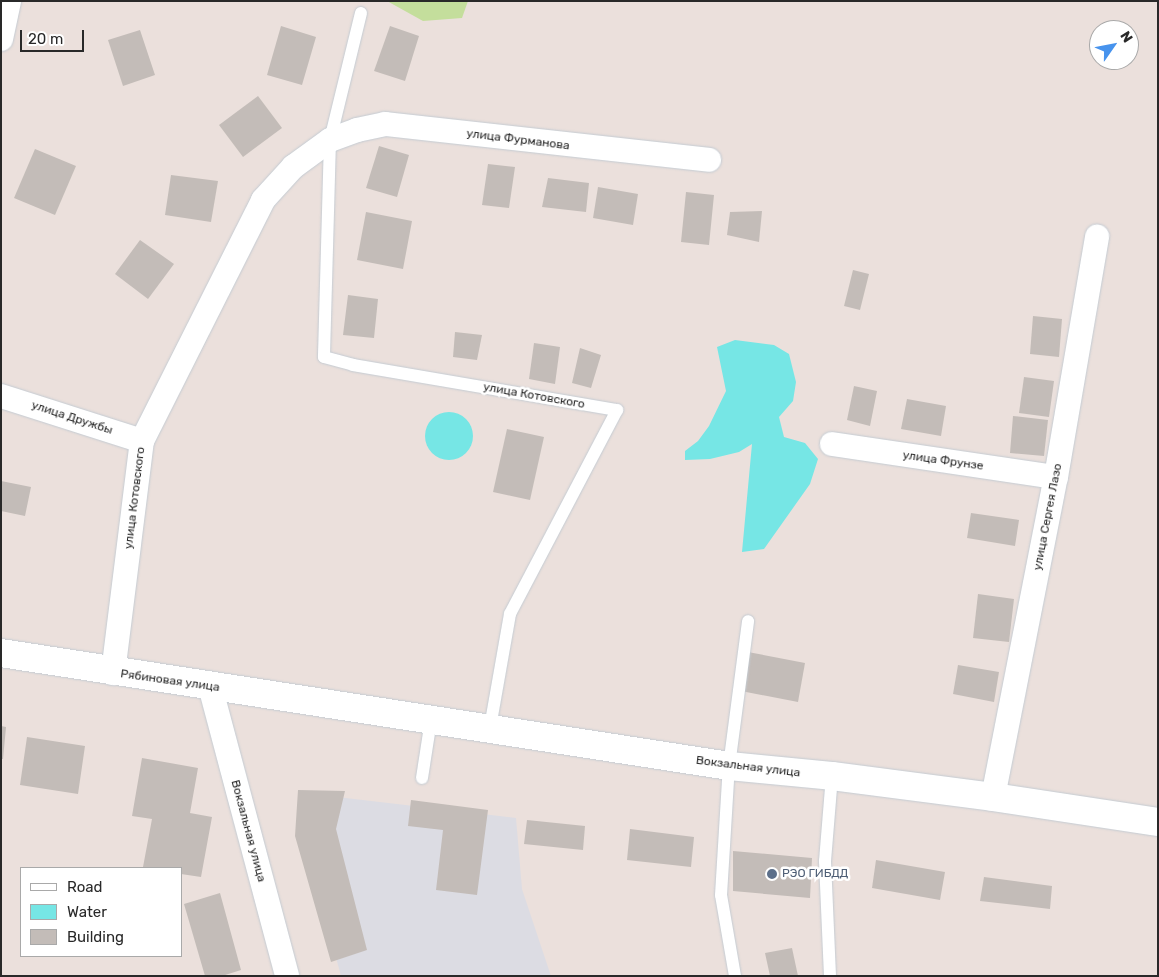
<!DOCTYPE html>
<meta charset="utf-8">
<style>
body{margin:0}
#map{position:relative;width:1159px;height:977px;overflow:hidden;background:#ebe0dc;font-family:Rubik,sans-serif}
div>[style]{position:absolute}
.industrial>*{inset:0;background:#dcdce3}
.green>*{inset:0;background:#c4de9c}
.water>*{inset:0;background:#76e6e5}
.round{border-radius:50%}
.building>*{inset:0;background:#c3bcb8}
.roads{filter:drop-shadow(0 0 1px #c4cbd2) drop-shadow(0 0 1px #c4cbd2)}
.service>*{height:12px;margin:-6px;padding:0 6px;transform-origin:6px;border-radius:6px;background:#fff}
.minor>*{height:24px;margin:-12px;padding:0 12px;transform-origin:12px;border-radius:12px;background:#fff}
.secondary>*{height:28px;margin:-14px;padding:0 14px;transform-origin:14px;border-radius:14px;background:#fff}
.dots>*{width:14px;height:14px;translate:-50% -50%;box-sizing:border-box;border:2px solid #fff;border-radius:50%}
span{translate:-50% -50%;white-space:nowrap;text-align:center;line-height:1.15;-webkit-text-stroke:5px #fff;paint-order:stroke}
.street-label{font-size:12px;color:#292929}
.service-label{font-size:12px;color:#4e5e75}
.left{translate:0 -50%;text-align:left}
.frame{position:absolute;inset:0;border:2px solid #292929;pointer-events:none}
.legend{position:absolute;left:20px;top:867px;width:162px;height:90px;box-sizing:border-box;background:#fff;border:1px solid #a9a9a9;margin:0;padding:6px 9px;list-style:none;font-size:15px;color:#292929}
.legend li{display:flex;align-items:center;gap:10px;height:25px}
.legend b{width:25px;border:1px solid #a9a9a9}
.north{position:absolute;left:1089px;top:20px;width:50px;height:50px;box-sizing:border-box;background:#fff;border:1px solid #a9a9a9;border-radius:50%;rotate:57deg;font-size:14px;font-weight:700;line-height:20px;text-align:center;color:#292929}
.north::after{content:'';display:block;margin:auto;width:18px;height:22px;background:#4793ed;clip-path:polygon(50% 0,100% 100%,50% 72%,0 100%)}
.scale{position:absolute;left:20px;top:30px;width:64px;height:22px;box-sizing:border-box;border:2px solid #292929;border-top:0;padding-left:6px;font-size:15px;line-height:18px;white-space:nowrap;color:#292929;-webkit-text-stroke:4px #fff;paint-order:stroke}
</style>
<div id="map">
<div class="industrial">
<i style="clip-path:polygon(320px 795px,516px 818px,522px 889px,551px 976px,341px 976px,308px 854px)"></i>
</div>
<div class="green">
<i style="clip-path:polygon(387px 1px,468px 1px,462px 18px,423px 21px)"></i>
</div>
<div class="water">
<i style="clip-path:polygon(735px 340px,774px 345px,789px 354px,796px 382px,793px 401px,779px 417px,784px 437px,805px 443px,818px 459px,810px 484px,764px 549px,742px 552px,752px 444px,739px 452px,710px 459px,685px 460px,685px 451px,698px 441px,709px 426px,726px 391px,717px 347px)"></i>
<i class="round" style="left:425px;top:412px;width:48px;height:48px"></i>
</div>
<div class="building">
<i style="clip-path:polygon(281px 26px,316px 37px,302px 85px,267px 75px)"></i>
<i style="clip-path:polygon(390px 26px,419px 36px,405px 81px,374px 71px)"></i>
<i style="clip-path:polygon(140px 30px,155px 75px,123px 86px,108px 40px)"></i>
<i style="clip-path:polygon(258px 96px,282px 128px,243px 157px,219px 125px)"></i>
<i style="clip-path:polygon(379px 146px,409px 155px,397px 197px,366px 188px)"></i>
<i style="clip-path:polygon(35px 149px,76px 166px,55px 215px,14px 198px)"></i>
<i style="clip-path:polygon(488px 164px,515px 167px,509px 208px,482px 205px)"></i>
<i style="clip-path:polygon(171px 175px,218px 181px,211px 222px,165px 215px)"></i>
<i style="clip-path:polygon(548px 178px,589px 183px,586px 212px,542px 207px)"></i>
<i style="clip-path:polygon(598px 187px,638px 194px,633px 225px,593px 218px)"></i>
<i style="clip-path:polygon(686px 192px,714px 195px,709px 245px,681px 242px)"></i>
<i style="clip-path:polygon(762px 211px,759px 242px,727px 235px,730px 212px)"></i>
<i style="clip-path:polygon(366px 212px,412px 221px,403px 269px,357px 260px)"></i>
<i style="clip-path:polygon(140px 240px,174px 264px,148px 299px,115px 274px)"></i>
<i style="clip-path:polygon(853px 270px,869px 274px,860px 310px,844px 306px)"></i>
<i style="clip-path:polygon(348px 295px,378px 299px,374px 338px,343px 335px)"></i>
<i style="clip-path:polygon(1033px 316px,1062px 319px,1059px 357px,1030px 354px)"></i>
<i style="clip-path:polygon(455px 332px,482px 335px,477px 360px,453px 357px)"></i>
<i style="clip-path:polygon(534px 343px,560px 347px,555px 384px,529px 379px)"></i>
<i style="clip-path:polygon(580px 348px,601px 355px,591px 388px,572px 383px)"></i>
<i style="clip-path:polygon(1024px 377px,1054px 381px,1049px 417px,1019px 413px)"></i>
<i style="clip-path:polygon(854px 386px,877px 391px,870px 426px,847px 420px)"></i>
<i style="clip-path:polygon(907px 399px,946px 406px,941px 436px,901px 429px)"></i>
<i style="clip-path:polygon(1013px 416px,1048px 420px,1044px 456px,1010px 453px)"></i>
<i style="clip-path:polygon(507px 429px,544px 437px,530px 500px,493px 492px)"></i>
<i style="clip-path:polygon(1px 481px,31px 487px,25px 516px,1px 511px)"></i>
<i style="clip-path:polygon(971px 513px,1019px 520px,1015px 546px,967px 538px)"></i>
<i style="clip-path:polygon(978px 594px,1014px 599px,1009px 642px,973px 638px)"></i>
<i style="clip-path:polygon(748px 652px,805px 663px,798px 702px,741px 691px)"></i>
<i style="clip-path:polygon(958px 665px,999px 672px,994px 702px,953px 694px)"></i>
<i style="clip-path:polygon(1px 726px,6px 727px,3px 759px,1px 759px)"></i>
<i style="clip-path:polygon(27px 737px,85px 746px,78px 794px,20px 785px)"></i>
<i style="clip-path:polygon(142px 758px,198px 768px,190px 813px,212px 817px,201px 877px,181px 874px,181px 868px,143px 867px,152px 819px,132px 816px)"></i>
<i style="clip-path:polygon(298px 790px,345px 791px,336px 829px,367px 950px,331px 962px,295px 836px)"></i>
<i style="clip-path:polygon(411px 800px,488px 810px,477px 895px,436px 890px,443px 830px,408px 826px)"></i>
<i style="clip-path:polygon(527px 820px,585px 826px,583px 850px,524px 844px)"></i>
<i style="clip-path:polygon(630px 829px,694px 837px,691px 867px,627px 860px)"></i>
<i style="clip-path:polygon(733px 851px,812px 858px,810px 898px,733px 891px)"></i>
<i style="clip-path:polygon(876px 860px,945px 872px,940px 900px,872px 888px)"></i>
<i style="clip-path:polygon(984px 877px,1052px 886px,1050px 909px,980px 901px)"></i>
<i style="clip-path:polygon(220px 893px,241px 970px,222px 976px,205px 976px,184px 904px)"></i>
<i style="clip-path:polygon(792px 948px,798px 976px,770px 976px,765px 953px)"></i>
</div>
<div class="roads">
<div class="service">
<i style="left:361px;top:13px;width:131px;rotate:103.7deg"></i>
<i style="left:330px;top:140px;width:217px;rotate:91.6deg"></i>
<i style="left:324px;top:357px;width:30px;rotate:15deg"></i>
<i style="left:353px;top:365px;width:268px;rotate:9.7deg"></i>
<i style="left:617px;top:410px;width:230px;rotate:117.7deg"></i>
<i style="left:510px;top:614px;width:116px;rotate:100deg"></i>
<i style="left:422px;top:778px;width:59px;rotate:-81.2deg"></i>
<i style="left:735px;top:976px;width:82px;rotate:-99.8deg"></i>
<i style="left:721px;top:895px;width:129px;rotate:-86.5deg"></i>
<i style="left:729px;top:766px;width:146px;rotate:-82.5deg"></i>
<i style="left:830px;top:976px;width:115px;rotate:-92.5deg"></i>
<i style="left:825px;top:861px;width:85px;rotate:-85.3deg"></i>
</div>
<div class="minor">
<i style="left:1px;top:39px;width:39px;rotate:-78deg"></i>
<i style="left:1px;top:396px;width:148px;rotate:17.7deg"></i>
<i style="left:832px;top:444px;width:226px;rotate:8.4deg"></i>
<i style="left:113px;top:673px;width:234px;rotate:-82.9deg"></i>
<i style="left:142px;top:441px;width:270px;rotate:-63.3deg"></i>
<i style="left:263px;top:200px;width:45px;rotate:-47.7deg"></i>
<i style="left:293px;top:167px;width:46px;rotate:-36.1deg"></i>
<i style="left:330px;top:140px;width:29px;rotate:-20deg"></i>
<i style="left:357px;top:130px;width:29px;rotate:-12deg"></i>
<i style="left:385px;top:124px;width:326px;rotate:6.3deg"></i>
<i style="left:210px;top:686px;width:300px;rotate:75.1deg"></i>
<i style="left:993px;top:797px;width:326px;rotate:-78.9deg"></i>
<i style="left:1056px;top:477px;width:244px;rotate:-80.3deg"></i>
</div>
<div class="secondary">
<i style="left:1px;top:653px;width:737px;rotate:8.82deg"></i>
<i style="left:729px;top:766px;width:103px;rotate:5.5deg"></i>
<i style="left:832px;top:776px;width:162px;rotate:7.4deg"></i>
<i style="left:993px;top:797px;width:167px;rotate:8.6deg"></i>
</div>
</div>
<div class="dots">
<i style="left:772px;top:874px;background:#5c6f8a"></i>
</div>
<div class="street-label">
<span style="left:518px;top:140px;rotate:7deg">улица Фурманова</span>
<span style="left:534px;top:396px;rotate:10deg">улица Котовского</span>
<span style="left:72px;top:418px;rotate:18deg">улица Дружбы</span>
<span style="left:943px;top:461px;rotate:8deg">улица Фрунзе</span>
<span style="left:135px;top:498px;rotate:-83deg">улица Котовского</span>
<span style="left:1048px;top:517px;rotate:-79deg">улица Сергея Лазо</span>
<span style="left:170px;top:681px;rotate:8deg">Рябиновая улица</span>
<span style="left:748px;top:767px;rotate:7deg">Вокзальная улица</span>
<span style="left:248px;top:831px;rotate:75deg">Вокзальная улица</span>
</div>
<div class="service-label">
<span class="left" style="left:782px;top:874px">РЭО ГИБДД</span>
</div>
<div class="frame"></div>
<ul class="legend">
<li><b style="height:6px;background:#fff"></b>Road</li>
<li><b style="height:14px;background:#76e6e5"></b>Water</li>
<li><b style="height:14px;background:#c3bcb8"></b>Building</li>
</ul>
<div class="north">N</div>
<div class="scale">20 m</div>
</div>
